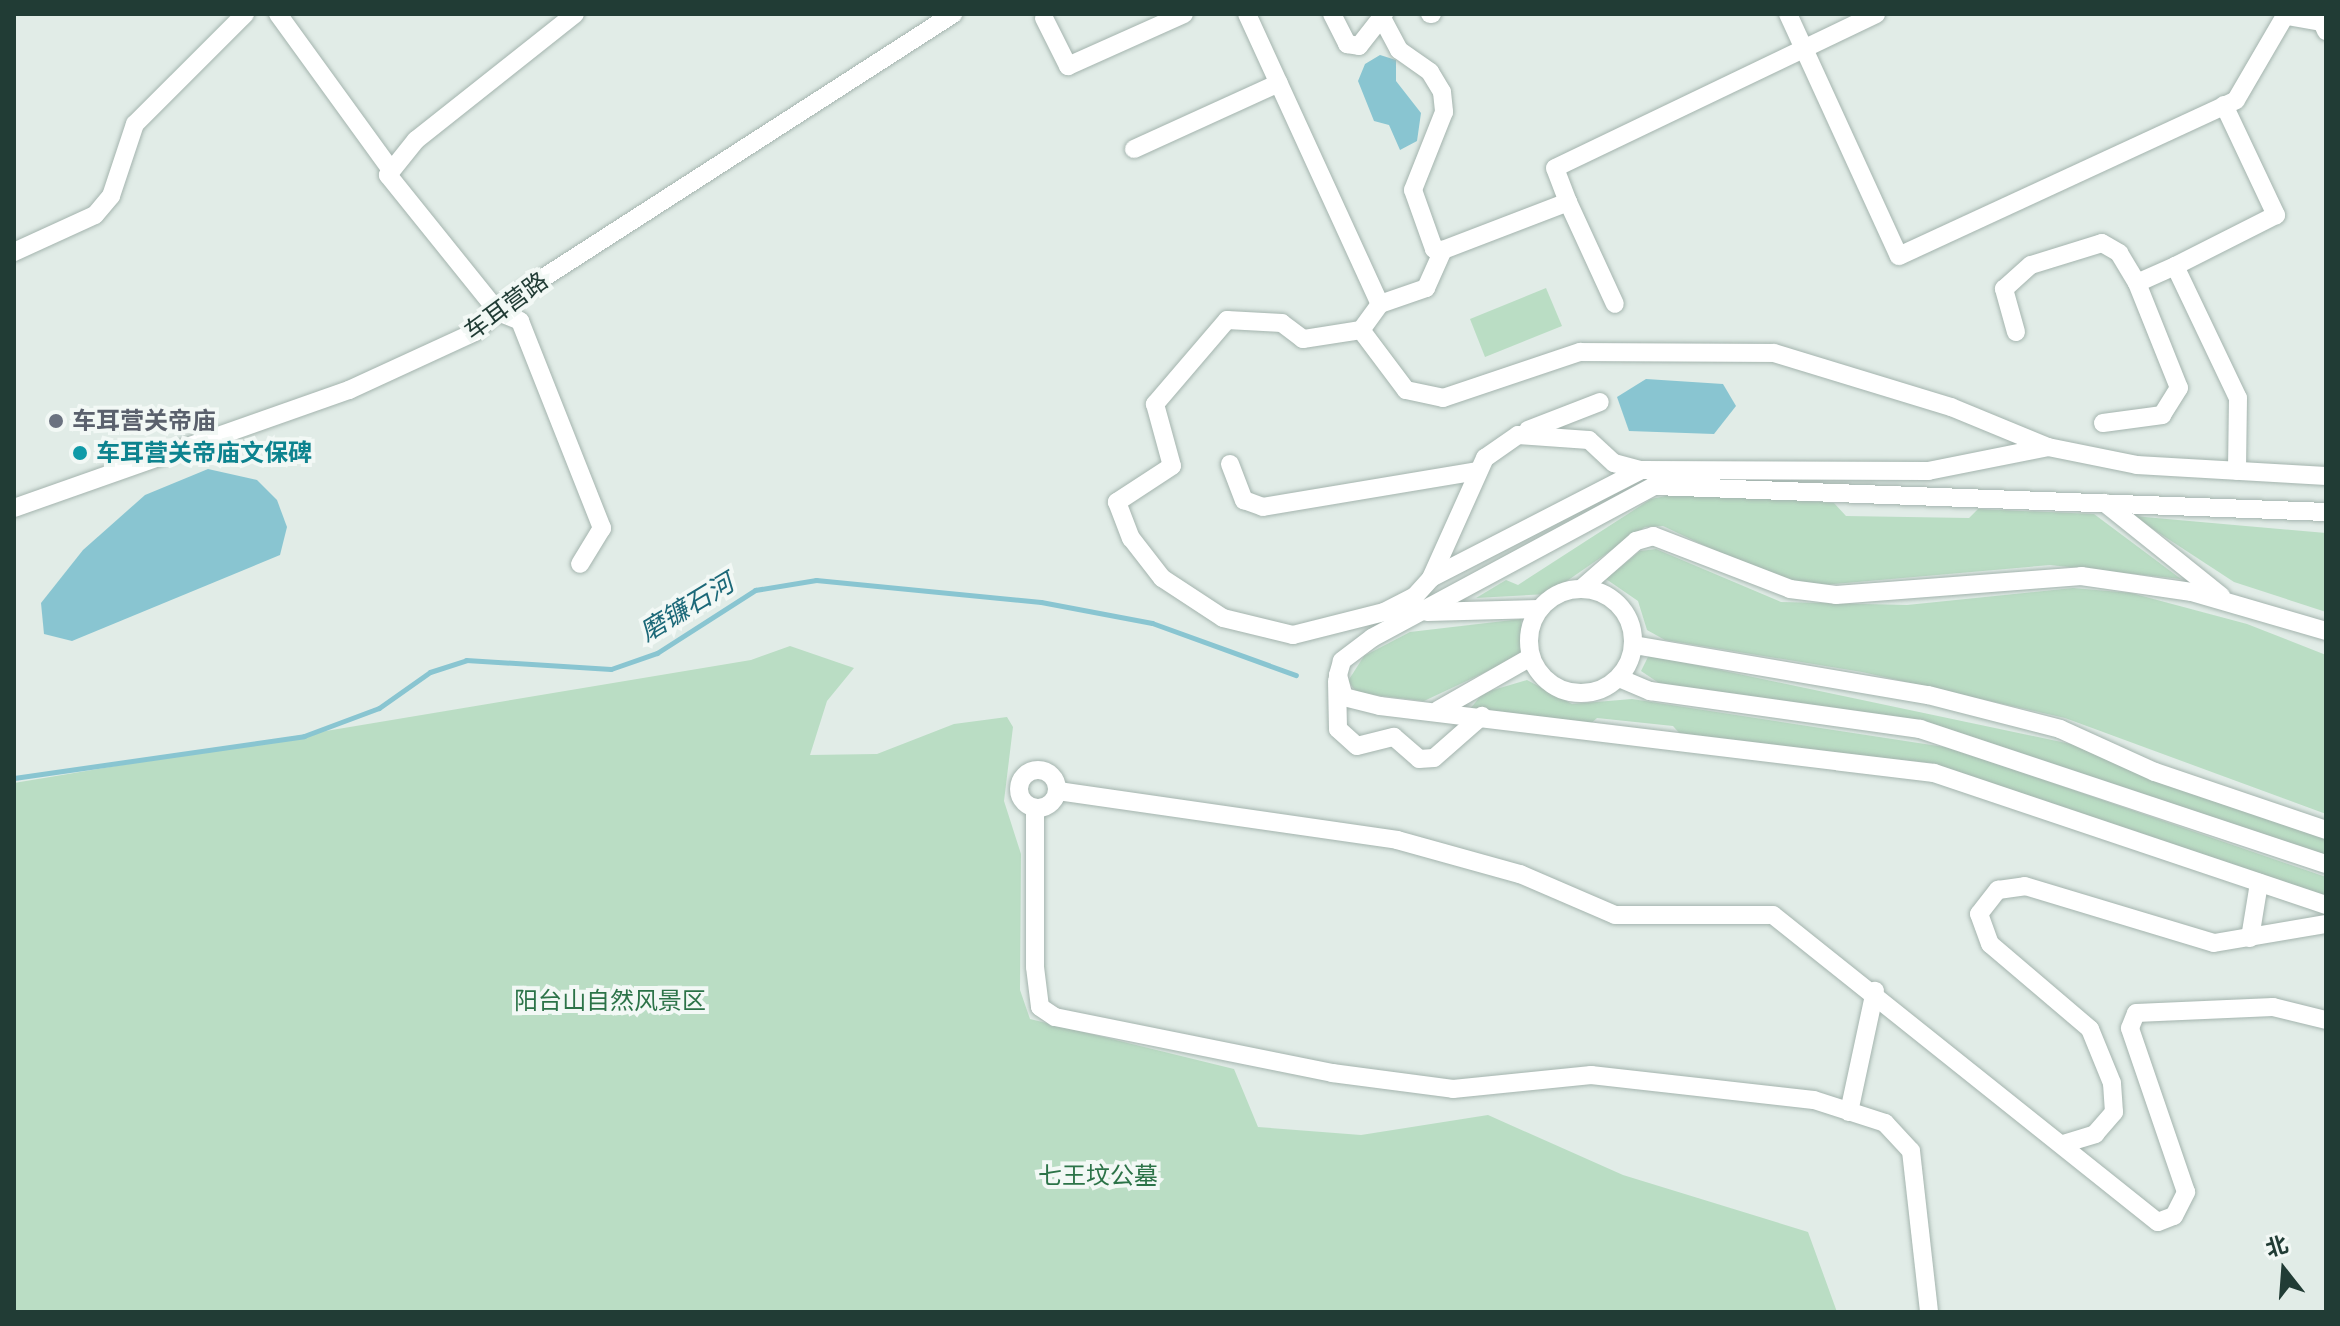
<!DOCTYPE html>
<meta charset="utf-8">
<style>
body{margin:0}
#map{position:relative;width:2340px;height:1326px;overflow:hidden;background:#e1ece7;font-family:Poppins,"Noto Sans SC",sans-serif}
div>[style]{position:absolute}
.green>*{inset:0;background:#baddc4}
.water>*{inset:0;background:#89c5d1}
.stream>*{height:5px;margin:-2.5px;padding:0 2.5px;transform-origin:2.5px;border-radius:2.5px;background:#89c5d1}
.roads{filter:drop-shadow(0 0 2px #a4b4ae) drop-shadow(0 0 2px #a4b4ae)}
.minor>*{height:18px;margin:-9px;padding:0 9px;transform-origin:9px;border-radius:9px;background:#fff}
.minor>.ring{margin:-9px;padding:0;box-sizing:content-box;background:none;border:18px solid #fff;border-radius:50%}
.dots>*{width:22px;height:22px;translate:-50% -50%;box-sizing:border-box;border:4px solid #f2f8f5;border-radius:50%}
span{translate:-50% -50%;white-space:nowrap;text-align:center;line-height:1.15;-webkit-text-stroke:8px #f2f8f5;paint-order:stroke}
.street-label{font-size:24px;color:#213c35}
.worship-label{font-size:24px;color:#5b616d;font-weight:700}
.left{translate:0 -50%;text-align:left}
.culture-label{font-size:24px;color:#0d838f;font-weight:700}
.park-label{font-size:24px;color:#2c7348}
.water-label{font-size:26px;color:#1b6878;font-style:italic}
.frame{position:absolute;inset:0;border:16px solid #213c35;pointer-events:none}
.north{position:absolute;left:2244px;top:1230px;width:80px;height:80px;-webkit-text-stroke:6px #f2f8f5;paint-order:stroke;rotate:343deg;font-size:22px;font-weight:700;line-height:32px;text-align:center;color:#213c35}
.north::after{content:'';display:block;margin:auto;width:28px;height:36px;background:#213c35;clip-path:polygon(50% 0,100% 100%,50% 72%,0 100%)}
</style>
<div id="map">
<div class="green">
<i style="clip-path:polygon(1546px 288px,1562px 326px,1485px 357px,1470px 319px)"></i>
<i style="clip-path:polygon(1685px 492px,1834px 503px,1846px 516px,1969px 518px,1978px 509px,2094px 514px,2181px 579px,2050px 565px,1823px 585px,1775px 579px,1663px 526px,1645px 527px,1548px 594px,1476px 598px,1506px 580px,1518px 585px,1651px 499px)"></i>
<i style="clip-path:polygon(2133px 516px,2326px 533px,2326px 612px,2234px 582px)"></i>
<i style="clip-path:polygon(1656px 549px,1781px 602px,1907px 605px,2073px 588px,2131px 593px,2247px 624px,2326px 655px,2326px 814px,2065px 718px,1862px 672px,1665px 640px,1647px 630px,1638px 601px,1606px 579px,1640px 551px)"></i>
<i style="clip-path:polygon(1521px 619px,1524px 654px,1424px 701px,1357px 693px,1348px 681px,1364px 656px,1410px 632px)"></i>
<i style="clip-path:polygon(790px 646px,854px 668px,827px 701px,810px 755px,877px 754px,954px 724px,1007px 717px,1013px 727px,1004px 801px,1021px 854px,1020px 990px,1030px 1019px,1234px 1069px,1258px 1127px,1361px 1135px,1488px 1115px,1623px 1175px,1808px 1232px,1837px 1312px,14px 1312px,14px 783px,751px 660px)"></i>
<i style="clip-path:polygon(1649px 655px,2085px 747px,2326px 838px,2326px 857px,1914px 721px,1662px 685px,1641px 671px)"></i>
<i style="clip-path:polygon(1527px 680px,1572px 704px,1632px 699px,1951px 748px,2326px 877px,2326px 898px,1931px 763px,1683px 737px,1673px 726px,1597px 718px,1588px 726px,1470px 709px,1483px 693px)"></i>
</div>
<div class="water">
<i style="clip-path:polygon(1380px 55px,1396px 60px,1396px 81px,1421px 113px,1417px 141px,1400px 150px,1389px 125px,1374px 121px,1358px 81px,1365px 64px)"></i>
<i style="clip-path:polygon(1646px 379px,1723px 384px,1736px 406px,1714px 434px,1629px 431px,1617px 397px)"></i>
<i style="clip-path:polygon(208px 469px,257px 480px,277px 500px,287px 527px,280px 555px,72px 641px,44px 634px,41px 603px,83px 550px,145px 495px)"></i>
</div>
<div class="stream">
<i style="left:14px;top:778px;width:293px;rotate:-8.2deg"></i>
<i style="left:304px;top:736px;width:80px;rotate:-20.5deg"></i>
<i style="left:379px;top:708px;width:62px;rotate:-35.2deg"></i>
<i style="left:430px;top:672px;width:38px;rotate:-18deg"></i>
<i style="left:466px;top:660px;width:145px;rotate:3.6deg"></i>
<i style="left:611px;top:669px;width:49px;rotate:-19.2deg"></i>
<i style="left:657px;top:653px;width:117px;rotate:-32.7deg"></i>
<i style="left:755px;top:590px;width:62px;rotate:-9.3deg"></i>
<i style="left:816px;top:580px;width:226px;rotate:5.6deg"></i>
<i style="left:1041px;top:602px;width:113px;rotate:10.7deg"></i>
<i style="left:1152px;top:623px;width:153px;rotate:19.9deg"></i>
</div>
<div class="roads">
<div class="minor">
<i style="left:278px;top:14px;width:193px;rotate:54.1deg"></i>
<i style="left:575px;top:14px;width:203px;rotate:141.6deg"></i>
<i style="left:416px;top:140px;width:45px;rotate:128.7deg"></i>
<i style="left:388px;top:175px;width:176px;rotate:51.2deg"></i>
<i style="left:498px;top:312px;width:24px;rotate:22deg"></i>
<i style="left:520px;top:321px;width:223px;rotate:68.4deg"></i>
<i style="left:602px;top:528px;width:42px;rotate:121.4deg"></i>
<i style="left:1247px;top:14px;width:319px;rotate:65.4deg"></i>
<i style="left:1380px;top:304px;width:32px;rotate:126deg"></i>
<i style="left:1361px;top:330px;width:75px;rotate:53.1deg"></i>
<i style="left:1406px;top:390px;width:38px;rotate:12deg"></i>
<i style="left:1443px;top:398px;width:145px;rotate:-18.6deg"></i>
<i style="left:1580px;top:352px;width:194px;rotate:0.3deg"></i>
<i style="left:1774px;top:353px;width:185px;rotate:17deg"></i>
<i style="left:1951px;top:407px;width:105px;rotate:22.4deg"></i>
<i style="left:2048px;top:447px;width:91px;rotate:11.4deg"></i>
<i style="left:2137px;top:465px;width:189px;rotate:3.3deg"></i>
<i style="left:1332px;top:14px;width:34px;rotate:63deg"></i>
<i style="left:1347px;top:44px;width:12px;rotate:9deg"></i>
<i style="left:1359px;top:46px;width:41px;rotate:-52deg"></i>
<i style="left:1430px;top:14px;width:2px"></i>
<i style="left:1788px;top:14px;width:266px;rotate:65.4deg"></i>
<i style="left:1899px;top:256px;width:371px;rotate:-24.8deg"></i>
<i style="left:2236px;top:100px;width:99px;rotate:-59.8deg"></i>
<i style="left:2287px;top:16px;width:36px;rotate:10deg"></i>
<i style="left:2322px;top:22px;width:10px;rotate:66deg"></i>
<i style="left:1044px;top:18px;width:54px;rotate:63.4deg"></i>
<i style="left:1068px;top:66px;width:127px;rotate:-24.1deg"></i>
<i style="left:1382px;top:18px;width:36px;rotate:62deg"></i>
<i style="left:1399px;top:50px;width:38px;rotate:35deg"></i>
<i style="left:1430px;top:72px;width:23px;rotate:59deg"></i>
<i style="left:1442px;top:92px;width:20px;rotate:84deg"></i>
<i style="left:1444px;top:112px;width:84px;rotate:111.7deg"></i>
<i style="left:1413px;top:190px;width:63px;rotate:70.4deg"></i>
<i style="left:1434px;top:249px;width:9px;rotate:6deg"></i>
<i style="left:2224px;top:105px;width:122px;rotate:64.7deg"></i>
<i style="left:2276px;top:215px;width:113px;rotate:153.2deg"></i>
<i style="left:2175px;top:266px;width:146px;rotate:64.5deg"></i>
<i style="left:2238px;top:398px;width:73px;rotate:90.8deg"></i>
<i style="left:1134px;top:149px;width:159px;rotate:-24.5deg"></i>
<i style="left:1568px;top:202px;width:36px;rotate:-111deg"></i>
<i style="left:1555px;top:168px;width:356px;rotate:-25.6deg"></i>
<i style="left:14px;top:252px;width:89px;rotate:-24.6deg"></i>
<i style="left:95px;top:215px;width:25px;rotate:-50deg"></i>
<i style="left:111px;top:196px;width:76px;rotate:-71.6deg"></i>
<i style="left:135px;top:124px;width:156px;rotate:-45deg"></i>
<i style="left:1380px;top:304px;width:49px;rotate:-19.2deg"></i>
<i style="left:1426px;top:288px;width:42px;rotate:-65.9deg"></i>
<i style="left:1443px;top:250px;width:134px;rotate:-21deg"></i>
<i style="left:1568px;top:202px;width:112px;rotate:65.3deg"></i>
<i style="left:1361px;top:330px;width:59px;rotate:171.2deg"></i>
<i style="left:1303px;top:339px;width:26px;rotate:-143deg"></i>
<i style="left:1282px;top:323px;width:55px;rotate:-176.9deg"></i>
<i style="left:1227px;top:320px;width:111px;rotate:130.6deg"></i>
<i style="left:1155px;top:404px;width:64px;rotate:74.7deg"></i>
<i style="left:1172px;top:466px;width:66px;rotate:146.8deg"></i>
<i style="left:1117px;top:502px;width:39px;rotate:69deg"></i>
<i style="left:1131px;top:538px;width:51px;rotate:52.2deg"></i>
<i style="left:1162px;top:578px;width:73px;rotate:33.3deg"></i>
<i style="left:1223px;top:618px;width:72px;rotate:13.7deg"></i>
<i style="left:1293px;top:635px;width:94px;rotate:-14.2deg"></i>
<i style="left:1384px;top:612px;width:35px;rotate:-27deg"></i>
<i style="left:1415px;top:596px;width:24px;rotate:-48deg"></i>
<i style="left:1431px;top:578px;width:132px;rotate:-65.8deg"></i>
<i style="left:1485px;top:458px;width:40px;rotate:-34.9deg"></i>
<i style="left:1518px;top:435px;width:71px;rotate:4deg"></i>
<i style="left:1589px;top:440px;width:34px;rotate:43deg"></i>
<i style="left:1614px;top:463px;width:28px;rotate:15deg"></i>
<i style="left:1641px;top:470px;width:287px;rotate:0.2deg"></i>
<i style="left:1928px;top:471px;width:122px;rotate:-11.3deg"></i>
<i style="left:2016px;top:332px;width:45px;rotate:-105.6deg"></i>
<i style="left:2004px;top:289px;width:36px;rotate:-42deg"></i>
<i style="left:2031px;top:265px;width:74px;rotate:-17.2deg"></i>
<i style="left:2102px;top:243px;width:20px;rotate:30deg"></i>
<i style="left:2119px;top:253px;width:35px;rotate:59deg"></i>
<i style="left:2137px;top:283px;width:42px;rotate:-24.1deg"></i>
<i style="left:2103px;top:423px;width:60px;rotate:-7.7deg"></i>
<i style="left:2162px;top:415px;width:32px;rotate:-58deg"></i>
<i style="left:2179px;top:388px;width:113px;rotate:-111.8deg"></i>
<i style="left:1528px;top:430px;width:77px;rotate:-21.3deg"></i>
<i style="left:1230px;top:464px;width:39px;rotate:69deg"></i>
<i style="left:1244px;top:500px;width:20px;rotate:20deg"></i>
<i style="left:1263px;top:507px;width:217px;rotate:-9.5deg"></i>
<i style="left:2105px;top:503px;width:149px;rotate:38.7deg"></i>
<i style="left:14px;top:508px;width:355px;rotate:-19.4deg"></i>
<i style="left:349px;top:390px;width:139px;rotate:-24.7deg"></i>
<i style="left:475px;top:332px;width:50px;rotate:-42.6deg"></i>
<i style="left:512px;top:298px;width:525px;rotate:-32.78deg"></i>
<i style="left:2326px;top:512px;width:673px;rotate:-177.78deg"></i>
<i style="left:1654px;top:486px;width:320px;rotate:151.7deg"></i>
<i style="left:1372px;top:638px;width:38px;rotate:143deg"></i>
<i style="left:1342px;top:661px;width:15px;rotate:106deg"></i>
<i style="left:1338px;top:675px;width:23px;rotate:75deg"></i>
<i style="left:1344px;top:697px;width:37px;rotate:14deg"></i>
<i style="left:1380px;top:706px;width:558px;rotate:6.9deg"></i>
<i style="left:1934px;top:773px;width:414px;rotate:18.6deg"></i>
<i style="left:1431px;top:578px;width:236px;rotate:-27.2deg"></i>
<i class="ring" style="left:1529px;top:589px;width:86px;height:86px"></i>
<i style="left:1581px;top:589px;width:73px;rotate:-41.1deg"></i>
<i style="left:1636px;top:541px;width:18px;rotate:-16deg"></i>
<i style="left:1653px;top:536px;width:147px;rotate:21.1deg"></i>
<i style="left:1790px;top:589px;width:46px;rotate:7.4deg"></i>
<i style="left:1836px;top:595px;width:246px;rotate:-4.4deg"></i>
<i style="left:2081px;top:576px;width:112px;rotate:8.2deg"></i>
<i style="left:2192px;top:592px;width:140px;rotate:16.2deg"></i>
<i style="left:1427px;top:612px;width:112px;rotate:-1.5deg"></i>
<i style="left:1634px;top:645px;width:298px;rotate:9.7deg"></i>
<i style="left:1928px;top:695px;width:136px;rotate:14.4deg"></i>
<i style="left:2060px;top:729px;width:104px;rotate:24.4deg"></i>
<i style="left:2155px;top:772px;width:181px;rotate:18.7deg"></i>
<i style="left:1619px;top:678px;width:34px;rotate:23deg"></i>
<i style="left:1650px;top:691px;width:273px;rotate:8deg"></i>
<i style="left:1920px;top:729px;width:428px;rotate:18.4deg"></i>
<i style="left:1337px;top:681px;width:48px;rotate:88.8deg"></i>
<i style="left:1338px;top:729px;width:25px;rotate:42deg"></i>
<i style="left:1357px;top:746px;width:38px;rotate:-14deg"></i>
<i style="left:1394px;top:737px;width:33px;rotate:41deg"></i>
<i style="left:1419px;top:759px;width:15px;rotate:-4deg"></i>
<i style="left:1434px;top:758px;width:64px;rotate:-41.2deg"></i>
<i style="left:1438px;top:710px;width:107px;rotate:-29.7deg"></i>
<i class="ring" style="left:1019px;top:770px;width:20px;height:20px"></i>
<i style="left:1058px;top:791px;width:343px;rotate:8.2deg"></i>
<i style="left:1397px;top:840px;width:128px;rotate:15.5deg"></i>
<i style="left:1520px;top:874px;width:103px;rotate:23.3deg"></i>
<i style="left:1615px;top:915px;width:158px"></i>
<i style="left:1773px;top:915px;width:492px;rotate:38.6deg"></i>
<i style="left:2158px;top:1222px;width:17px;rotate:-21deg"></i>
<i style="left:2174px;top:1216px;width:27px;rotate:-63deg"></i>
<i style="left:2186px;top:1192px;width:173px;rotate:-108.9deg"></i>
<i style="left:2130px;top:1028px;width:16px;rotate:-68deg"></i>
<i style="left:2136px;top:1013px;width:137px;rotate:-2.5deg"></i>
<i style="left:2273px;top:1007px;width:55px;rotate:13.8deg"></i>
<i style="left:1035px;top:808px;width:159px;rotate:90deg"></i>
<i style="left:1035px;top:967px;width:40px;rotate:82.9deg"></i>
<i style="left:1040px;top:1007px;width:18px;rotate:34deg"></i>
<i style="left:1055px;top:1017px;width:283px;rotate:11.4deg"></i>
<i style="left:1332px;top:1073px;width:122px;rotate:7.5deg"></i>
<i style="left:1453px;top:1089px;width:139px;rotate:-5.8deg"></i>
<i style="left:1591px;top:1075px;width:224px;rotate:6.4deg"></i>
<i style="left:1814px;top:1100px;width:75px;rotate:17.9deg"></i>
<i style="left:1885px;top:1123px;width:38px;rotate:47deg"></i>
<i style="left:1911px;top:1151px;width:162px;rotate:83.6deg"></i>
<i style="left:2250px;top:938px;width:56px;rotate:-80.7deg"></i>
<i style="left:1849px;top:1112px;width:124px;rotate:-77.9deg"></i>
<i style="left:2063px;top:1144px;width:34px;rotate:-17deg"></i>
<i style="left:2095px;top:1134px;width:29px;rotate:-49deg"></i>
<i style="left:2114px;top:1112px;width:29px;rotate:-94deg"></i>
<i style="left:2112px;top:1083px;width:58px;rotate:-112.2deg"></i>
<i style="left:2090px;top:1029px;width:131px;rotate:-139.6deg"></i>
<i style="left:1990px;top:944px;width:32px;rotate:-110deg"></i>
<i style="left:1979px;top:914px;width:31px;rotate:-52deg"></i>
<i style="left:1998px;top:890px;width:27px;rotate:-8deg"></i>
<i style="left:2025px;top:886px;width:197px;rotate:16.8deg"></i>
<i style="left:2214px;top:943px;width:114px;rotate:-9.6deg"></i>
</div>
</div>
<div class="dots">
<i style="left:56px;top:421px;background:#6b7280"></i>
<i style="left:80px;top:453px;background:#0f9aa8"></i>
</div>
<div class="street-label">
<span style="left:506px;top:306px;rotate:-36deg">车耳营路</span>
</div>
<div class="worship-label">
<span class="left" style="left:72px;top:421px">车耳营关帝庙</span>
</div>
<div class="culture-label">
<span class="left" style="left:96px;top:453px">车耳营关帝庙文保碑</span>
</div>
<div class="park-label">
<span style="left:610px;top:1001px">阳台山自然风景区</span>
<span style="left:1098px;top:1176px">七王坟公墓</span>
</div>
<div class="water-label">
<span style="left:687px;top:608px;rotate:-31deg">磨镰石河</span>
</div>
<div class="frame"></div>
<div class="north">北</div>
</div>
